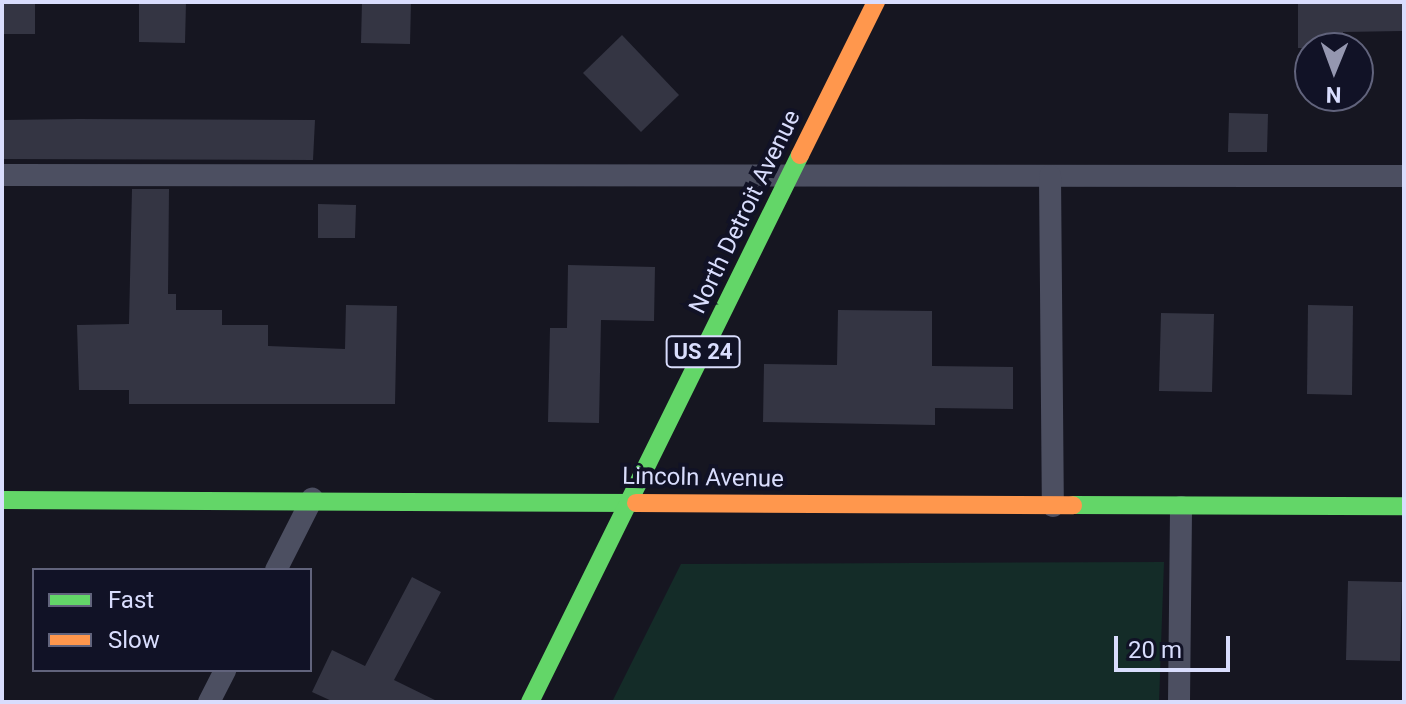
<!DOCTYPE html>
<style>
body{margin:0}
#map{position:relative;width:1406px;height:704px;overflow:hidden;background:#161621;font-family:Roboto,sans-serif}
div>[style]{position:absolute}
.green>*{inset:0;background:#142c28}
.building>*{inset:0;background:#343543}
.lane>*{height:22px;margin:-11px;padding:0 11px;transform-origin:11px;border-radius:11px;background:#4c4f61}
.fast>*{height:18px;margin:-9px;padding:0 9px;transform-origin:9px;border-radius:9px;background:#63d668}
.slow>*{height:18px;margin:-9px;padding:0 9px;transform-origin:9px;border-radius:9px;background:#ff974d}
span{translate:-50% -50%;white-space:nowrap;text-align:center;line-height:1.15;-webkit-text-stroke:8px #111226;paint-order:stroke}
.shield-label span{padding:2px 6px;background:#111226;border:2px solid;border-radius:6px;-webkit-text-stroke-width:0}
.shield-label{font-size:22px;color:#d9ddfd;font-weight:700}
.street-label{font-size:24px;color:#d9ddfd}
.frame{position:absolute;inset:0;border:4px solid #d9ddfd;pointer-events:none}
.legend{position:absolute;left:32px;top:568px;width:280px;height:104px;box-sizing:border-box;background:#111226;border:2px solid #61637c;margin:0;padding:10px 14px;list-style:none;font-size:24px;color:#d9ddfd}
.legend li{display:flex;align-items:center;gap:16px;height:40px}
.legend b{width:40px;border:2px solid #61637c}
.north{position:absolute;left:1294px;top:32px;width:80px;height:80px;box-sizing:border-box;background:#111226;border:2px solid #61637c;border-radius:50%;rotate:181deg;font-size:22px;font-weight:700;line-height:32px;text-align:center;color:#d9ddfd}
.north::after{content:'';display:block;margin:auto;width:28px;height:36px;background:#9597b0;clip-path:polygon(50% 0,100% 100%,50% 72%,0 100%)}
.scale{position:absolute;left:1114px;top:636px;width:116px;height:36px;box-sizing:border-box;border:4px solid #d9ddfd;border-top:0;padding-left:10px;font-size:24px;line-height:28px;white-space:nowrap;color:#d9ddfd;-webkit-text-stroke:6px #111226;paint-order:stroke}
</style>
<div id="map">
<div class="green">
<i style="clip-path:polygon(1164px 562px,1159px 702px,612px 702px,681px 564px)"></i>
</div>
<div class="building">
<i style="clip-path:polygon(2px 2px,35px 2px,35px 34px,2px 34px)"></i>
<i style="clip-path:polygon(139px 2px,186px 2px,185px 43px,139px 42px)"></i>
<i style="clip-path:polygon(362px 2px,411px 2px,410px 44px,361px 43px)"></i>
<i style="clip-path:polygon(1298px 2px,1402px 2px,1402px 31px,1343px 32px,1343px 48px,1298px 48px)"></i>
<i style="clip-path:polygon(622px 35px,679px 95px,641px 132px,583px 73px)"></i>
<i style="clip-path:polygon(1229px 113px,1268px 114px,1267px 152px,1228px 152px)"></i>
<i style="clip-path:polygon(78px 119px,315px 120px,313px 160px,2px 159px,3px 120px)"></i>
<i style="clip-path:polygon(132px 189px,169px 189px,168px 294px,176px 294px,176px 310px,222px 310px,222px 325px,268px 325px,268px 346px,345px 349px,346px 305px,397px 306px,395px 404px,129px 404px,129px 390px,79px 390px,77px 325px,129px 324px)"></i>
<i style="clip-path:polygon(318px 204px,356px 205px,355px 238px,318px 238px)"></i>
<i style="clip-path:polygon(568px 265px,655px 267px,654px 321px,601px 320px,599px 423px,548px 422px,550px 328px,567px 328px)"></i>
<i style="clip-path:polygon(1308px 305px,1353px 306px,1352px 395px,1307px 394px)"></i>
<i style="clip-path:polygon(838px 310px,932px 311px,932px 366px,1013px 367px,1013px 409px,935px 408px,935px 425px,763px 422px,764px 364px,837px 365px)"></i>
<i style="clip-path:polygon(1161px 313px,1214px 314px,1212px 392px,1159px 391px)"></i>
<i style="clip-path:polygon(412px 577px,441px 592px,394px 680px,439px 702px,334px 702px,312px 692px,332px 650px,365px 666px)"></i>
<i style="clip-path:polygon(1348px 581px,1402px 582px,1400px 661px,1346px 660px)"></i>
</div>
<div class="lane">
<i style="left:2px;top:175px;width:1402px;rotate:0.04deg"></i>
<i style="left:1050px;top:176px;width:330px;rotate:89.5deg"></i>
<i style="left:276px;top:570px;width:80px;rotate:-63.1deg"></i>
<i style="left:209px;top:702px;width:36px;rotate:-63deg"></i>
<i style="left:1179px;top:702px;width:195px;rotate:-89.4deg"></i>
</div>
<div class="fast">
<i style="left:2px;top:500px;width:634px;rotate:0.27deg"></i>
<i style="left:1073px;top:505px;width:331px;rotate:0.2deg"></i>
<i style="left:530px;top:702px;width:610px;rotate:-63.73deg"></i>
</div>
<div class="slow">
<i style="left:800px;top:155px;width:171px;rotate:-63.6deg"></i>
<i style="left:636px;top:503px;width:437px;rotate:0.3deg"></i>
</div>
<div class="shield-label">
<span style="left:703px;top:352px">US 24</span>
</div>
<div class="street-label">
<span style="left:745px;top:212px;rotate:-64deg">North Detroit Avenue</span>
<span style="left:703px;top:478px;rotate:1deg">Lincoln Avenue</span>
</div>
<div class="frame"></div>
<ul class="legend">
<li><b style="height:10px;background:#63d668"></b>Fast</li>
<li><b style="height:10px;background:#ff974d"></b>Slow</li>
</ul>
<div class="north">N</div>
<div class="scale">20 m</div>
</div>
